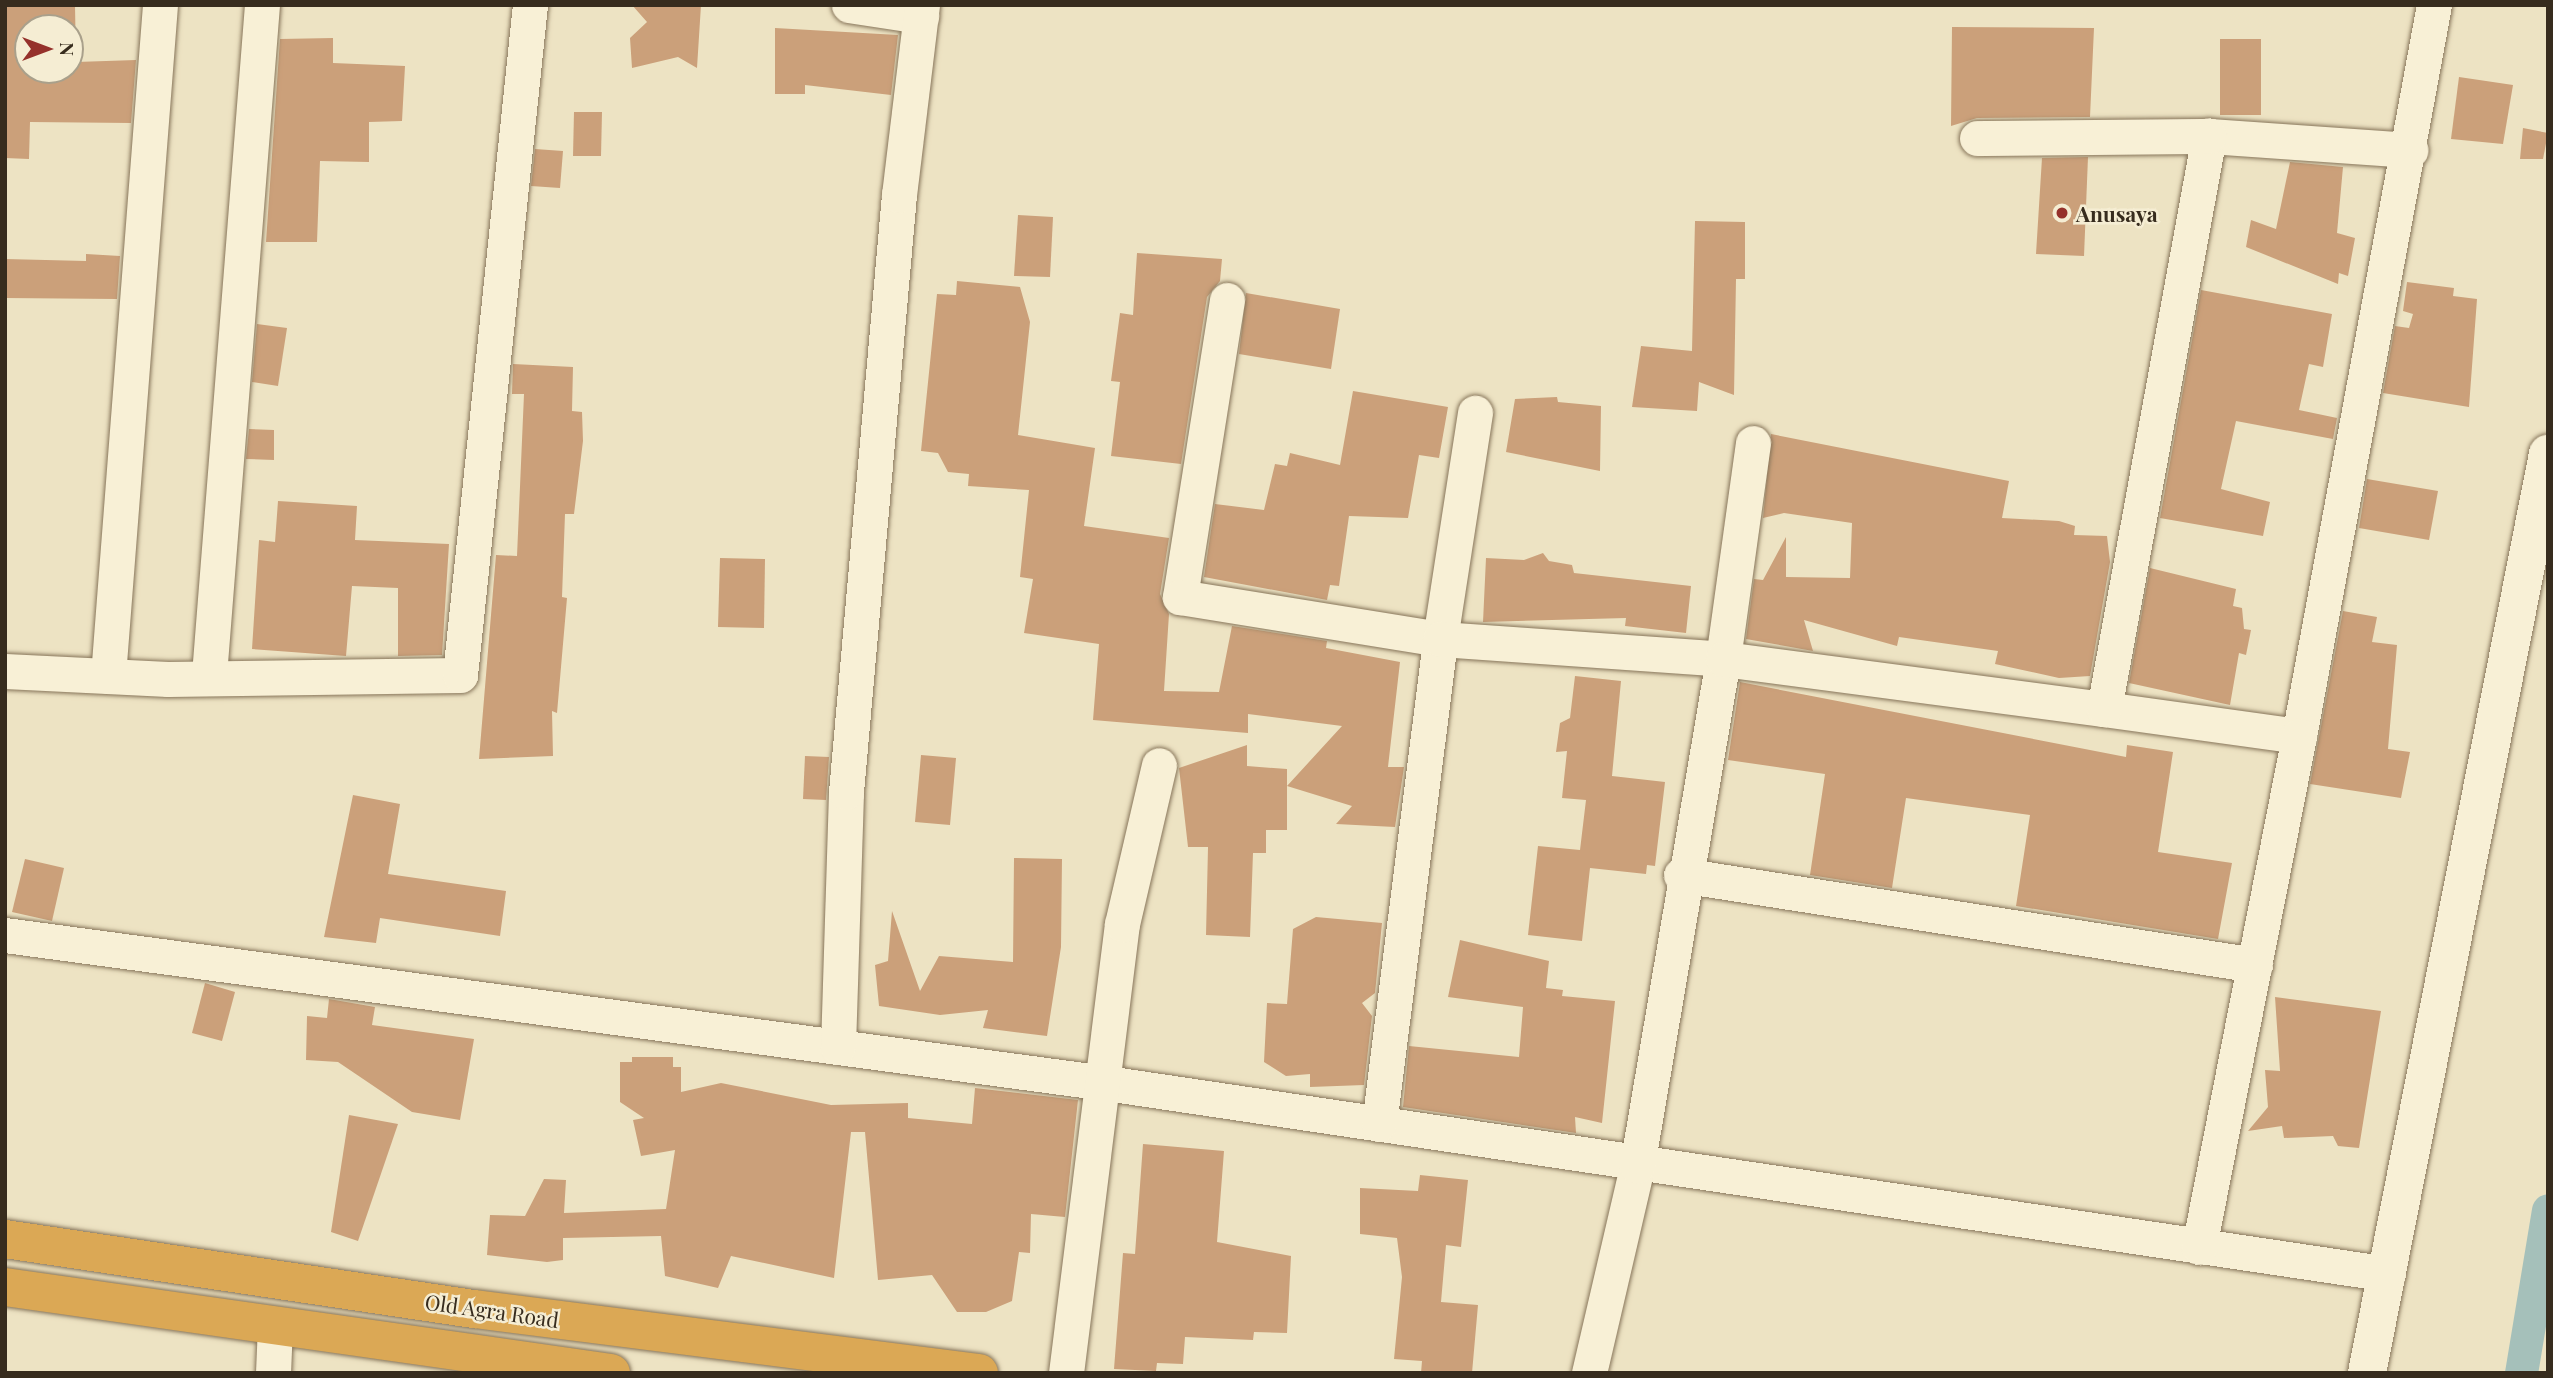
<!DOCTYPE html>
<style>
body{margin:0}
#map{position:relative;width:2553px;height:1378px;overflow:hidden;background:#ede3c3;font-family:"Playfair Display",serif}
div>[style]{position:absolute}
.canal>*{height:33px;margin:-16.5px;padding:0 16.5px;transform-origin:16.5px;border-radius:16.5px;background:#a5c0ba}
.building>*{inset:0;background:#cba07a}
.roads{filter:drop-shadow(0 0 2px #87755a) drop-shadow(0 0 2px #87755a)}
.street>*{height:35px;margin:-17.5px;padding:0 17.5px;transform-origin:17.5px;border-radius:17.5px;background:#f8f0d6}
.secondary>*{height:38px;margin:-19px;padding:0 19px;transform-origin:19px;border-radius:19px;background:#f8f0d6}
.highway>*{height:38px;margin:-19px;padding:0 19px;transform-origin:19px;border-radius:19px;background:#dba855}
.dots>*{width:19px;height:19px;translate:-50% -50%;box-sizing:border-box;border:4px solid #f5edd3;border-radius:50%}
span{translate:-50% -50%;white-space:nowrap;text-align:center;line-height:1.15;-webkit-text-stroke:5px #f5edd3;paint-order:stroke}
.poi-label{font-size:21px;color:#372c1e;font-weight:700}
.left{translate:0 -50%;text-align:left}
.street-label{font-size:21px;color:#372c1e}
.frame{position:absolute;inset:0;border:7px solid #372c1e;pointer-events:none}
.north{position:absolute;left:14px;top:14px;width:70px;height:70px;box-sizing:border-box;background:#f5edd3;border:2px solid #a9a08b;border-radius:50%;rotate:90deg;font-size:19px;font-weight:700;line-height:28px;text-align:center;color:#372c1e}
.north::after{content:'';display:block;margin:auto;width:24px;height:32px;background:#95312b;clip-path:polygon(50% 0,100% 100%,50% 72%,0 100%)}
</style>
<div id="map">
<div class="canal">
<i style="left:2521px;top:1373px;width:165px;rotate:-80.6deg"></i>
</div>
<div class="building">
<i style="clip-path:polygon(evenodd,5px 5px,75px 5px,76px 62px,136px 60px,131px 123px,30px 122px,29px 159px,5px 158px,5px 5px,28px 28px,70px 28px,70px 70px,28px 70px,28px 28px)"></i>
<i style="clip-path:polygon(632px 5px,701px 5px,697px 68px,678px 57px,632px 68px,630px 38px,647px 22px)"></i>
<i style="clip-path:polygon(1952px 27px,2094px 28px,2090px 117px,1977px 118px,1951px 126px)"></i>
<i style="clip-path:polygon(775px 28px,898px 35px,891px 95px,805px 85px,805px 94px,775px 94px)"></i>
<i style="clip-path:polygon(333px 38px,333px 63px,405px 66px,402px 121px,369px 122px,369px 162px,320px 161px,317px 242px,266px 242px,280px 39px)"></i>
<i style="clip-path:polygon(2220px 39px,2261px 39px,2261px 115px,2220px 115px)"></i>
<i style="clip-path:polygon(2459px 77px,2513px 85px,2503px 144px,2451px 139px)"></i>
<i style="clip-path:polygon(574px 112px,602px 112px,601px 156px,573px 156px)"></i>
<i style="clip-path:polygon(2523px 128px,2548px 133px,2543px 159px,2520px 159px)"></i>
<i style="clip-path:polygon(535px 149px,563px 151px,560px 188px,531px 186px)"></i>
<i style="clip-path:polygon(2088px 157px,2084px 256px,2036px 254px,2042px 158px)"></i>
<i style="clip-path:polygon(2290px 162px,2343px 167px,2337px 233px,2355px 238px,2348px 276px,2339px 273px,2338px 284px,2246px 247px,2251px 220px,2276px 229px)"></i>
<i style="clip-path:polygon(1018px 215px,1053px 217px,1050px 277px,1014px 276px)"></i>
<i style="clip-path:polygon(1695px 221px,1745px 222px,1745px 279px,1736px 279px,1734px 395px,1699px 382px,1697px 411px,1632px 407px,1641px 346px,1692px 351px)"></i>
<i style="clip-path:polygon(1137px 253px,1222px 259px,1220px 281px,1207px 297px,1181px 464px,1111px 456px,1120px 382px,1111px 381px,1120px 313px,1133px 315px)"></i>
<i style="clip-path:polygon(86px 254px,120px 256px,117px 299px,5px 298px,5px 259px,86px 261px)"></i>
<i style="clip-path:polygon(957px 281px,1020px 287px,1030px 322px,1018px 435px,1095px 448px,1084px 526px,1169px 538px,1160px 594px,1169px 614px,1164px 691px,1219px 692px,1232px 626px,1327px 641px,1326px 648px,1400px 662px,1388px 767px,1404px 767px,1395px 827px,1336px 824px,1352px 806px,1287px 786px,1342px 726px,1248px 714px,1248px 733px,1093px 720px,1099px 644px,1024px 633px,1033px 579px,1020px 577px,1029px 490px,968px 486px,969px 474px,948px 472px,938px 453px,921px 451px,937px 294px,956px 295px)"></i>
<i style="clip-path:polygon(2407px 282px,2454px 288px,2453px 296px,2477px 299px,2469px 407px,2383px 393px,2395px 326px,2409px 328px,2413px 314px,2403px 311px)"></i>
<i style="clip-path:polygon(2201px 290px,2332px 314px,2323px 367px,2309px 364px,2299px 410px,2337px 418px,2333px 439px,2236px 421px,2221px 489px,2270px 502px,2263px 536px,2160px 518px)"></i>
<i style="clip-path:polygon(1246px 293px,1340px 309px,1331px 369px,1239px 354px)"></i>
<i style="clip-path:polygon(257px 324px,287px 328px,278px 386px,252px 382px)"></i>
<i style="clip-path:polygon(513px 364px,573px 367px,572px 411px,582px 412px,583px 441px,574px 514px,565px 514px,562px 597px,567px 598px,557px 713px,552px 711px,553px 756px,479px 759px,496px 555px,517px 556px,524px 394px,512px 394px)"></i>
<i style="clip-path:polygon(1353px 391px,1448px 407px,1439px 458px,1419px 455px,1408px 518px,1349px 516px,1339px 586px,1330px 585px,1327px 600px,1204px 577px,1215px 504px,1264px 510px,1275px 464px,1287px 466px,1290px 453px,1340px 465px)"></i>
<i style="clip-path:polygon(1557px 397px,1558px 402px,1601px 406px,1600px 471px,1506px 452px,1515px 399px)"></i>
<i style="clip-path:polygon(249px 429px,274px 430px,274px 460px,246px 459px)"></i>
<i style="clip-path:polygon(1771px 434px,2009px 481px,2002px 518px,2059px 521px,2075px 526px,2074px 535px,2107px 536px,2110px 562px,2090px 676px,2059px 678px,1995px 664px,1998px 651px,1899px 637px,1897px 646px,1804px 620px,1813px 651px,1746px 639px,1754px 579px,1763px 580px,1786px 537px,1786px 577px,1850px 578px,1852px 523px,1784px 513px,1763px 518px)"></i>
<i style="clip-path:polygon(2367px 479px,2438px 491px,2429px 540px,2359px 528px)"></i>
<i style="clip-path:polygon(278px 501px,357px 506px,355px 540px,449px 544px,442px 655px,398px 656px,398px 588px,352px 586px,346px 656px,252px 649px,259px 540px,275px 542px)"></i>
<i style="clip-path:polygon(1543px 553px,1549px 561px,1572px 565px,1574px 573px,1691px 586px,1686px 633px,1625px 626px,1626px 618px,1483px 622px,1486px 558px,1524px 560px)"></i>
<i style="clip-path:polygon(720px 558px,765px 559px,764px 628px,718px 627px)"></i>
<i style="clip-path:polygon(2150px 568px,2236px 589px,2233px 606px,2242px 608px,2244px 629px,2251px 630px,2246px 655px,2239px 653px,2230px 705px,2129px 683px)"></i>
<i style="clip-path:polygon(2343px 611px,2377px 617px,2372px 642px,2397px 645px,2388px 749px,2410px 752px,2401px 798px,2310px 784px)"></i>
<i style="clip-path:polygon(1575px 676px,1621px 681px,1612px 776px,1665px 782px,1655px 866px,1647px 865px,1646px 874px,1590px 868px,1582px 941px,1528px 935px,1538px 846px,1580px 850px,1586px 800px,1562px 798px,1567px 751px,1556px 752px,1560px 723px,1570px 718px)"></i>
<i style="clip-path:polygon(1740px 682px,2126px 757px,2127px 745px,2173px 752px,2158px 852px,2232px 863px,2218px 939px,2016px 906px,2030px 815px,1906px 798px,1892px 888px,1810px 875px,1825px 774px,1728px 760px)"></i>
<i style="clip-path:polygon(1247px 745px,1247px 766px,1287px 769px,1287px 830px,1266px 830px,1266px 853px,1253px 853px,1250px 937px,1206px 935px,1208px 847px,1188px 847px,1179px 768px)"></i>
<i style="clip-path:polygon(921px 755px,956px 758px,950px 825px,915px 822px)"></i>
<i style="clip-path:polygon(805px 756px,829px 757px,826px 800px,803px 799px)"></i>
<i style="clip-path:polygon(353px 795px,400px 804px,388px 874px,506px 891px,500px 936px,380px 918px,376px 943px,324px 937px)"></i>
<i style="clip-path:polygon(1014px 858px,1062px 859px,1061px 947px,1047px 1036px,983px 1028px,988px 1010px,940px 1015px,879px 1006px,875px 965px,888px 961px,892px 911px,920px 991px,939px 956px,1013px 962px)"></i>
<i style="clip-path:polygon(25px 859px,64px 868px,52px 921px,12px 912px)"></i>
<i style="clip-path:polygon(1316px 917px,1382px 923px,1375px 993px,1362px 1003px,1372px 1016px,1364px 1085px,1310px 1087px,1310px 1074px,1286px 1076px,1264px 1062px,1267px 1003px,1287px 1004px,1293px 929px)"></i>
<i style="clip-path:polygon(1460px 940px,1549px 961px,1546px 988px,1563px 990px,1562px 996px,1615px 1001px,1602px 1123px,1575px 1117px,1576px 1133px,1403px 1107px,1409px 1046px,1519px 1057px,1523px 1007px,1448px 997px)"></i>
<i style="clip-path:polygon(205px 983px,235px 992px,222px 1041px,192px 1033px)"></i>
<i style="clip-path:polygon(2275px 997px,2381px 1011px,2359px 1148px,2338px 1146px,2333px 1136px,2284px 1138px,2282px 1126px,2248px 1131px,2268px 1107px,2265px 1070px,2280px 1071px)"></i>
<i style="clip-path:polygon(329px 999px,375px 1007px,372px 1025px,474px 1039px,460px 1120px,412px 1112px,338px 1062px,306px 1060px,307px 1016px,327px 1018px)"></i>
<i style="clip-path:polygon(632px 1057px,673px 1057px,673px 1067px,681px 1067px,681px 1092px,721px 1083px,831px 1105px,908px 1103px,908px 1118px,972px 1124px,975px 1088px,1078px 1100px,1065px 1217px,1031px 1214px,1030px 1253px,1019px 1252px,1012px 1301px,986px 1312px,957px 1312px,932px 1275px,878px 1280px,865px 1132px,851px 1132px,834px 1278px,731px 1256px,718px 1288px,665px 1276px,661px 1236px,563px 1238px,563px 1260px,547px 1262px,487px 1255px,490px 1215px,525px 1216px,544px 1179px,566px 1180px,564px 1213px,666px 1209px,675px 1150px,641px 1156px,633px 1120px,644px 1118px,620px 1102px,620px 1062px,632px 1062px)"></i>
<i style="clip-path:polygon(349px 1115px,398px 1124px,358px 1241px,331px 1232px)"></i>
<i style="clip-path:polygon(1143px 1144px,1224px 1151px,1217px 1242px,1291px 1256px,1287px 1333px,1254px 1332px,1253px 1340px,1185px 1337px,1183px 1364px,1157px 1363px,1156px 1371px,1114px 1369px,1123px 1253px,1135px 1254px)"></i>
<i style="clip-path:polygon(1420px 1175px,1468px 1180px,1461px 1247px,1446px 1245px,1441px 1302px,1478px 1305px,1472px 1373px,1421px 1373px,1422px 1361px,1394px 1359px,1402px 1277px,1397px 1238px,1360px 1234px,1360px 1188px,1418px 1191px)"></i>
</div>
<div class="roads">
<div class="street">
<i style="left:849px;top:5px;width:73px;rotate:8.7deg"></i>
<i style="left:2209px;top:136px;width:202px;rotate:4deg"></i>
<i style="left:1227px;top:300px;width:301px;rotate:99deg"></i>
<i style="left:1180px;top:597px;width:263px;rotate:9.2deg"></i>
<i style="left:1440px;top:639px;width:229px;rotate:-81.2deg"></i>
<i style="left:5px;top:671px;width:163px;rotate:2.8deg"></i>
<i style="left:168px;top:679px;width:292px;rotate:-0.8deg"></i>
<i style="left:460px;top:675px;width:674px;rotate:-84.04deg"></i>
<i style="left:209px;top:675px;width:672px;rotate:-85.48deg"></i>
<i style="left:108px;top:676px;width:673px;rotate:-85.57deg"></i>
<i style="left:2104px;top:709px;width:197px;rotate:7.9deg"></i>
<i style="left:2299px;top:736px;width:743px;rotate:-79.54deg"></i>
<i style="left:1681px;top:875px;width:581px;rotate:8.91deg"></i>
<i style="left:5px;top:935px;width:1111px;rotate:7.66deg"></i>
<i style="left:1106px;top:1083px;width:1296px;rotate:8.47deg"></i>
<i style="left:838px;top:1047px;width:255px;rotate:-88.2deg"></i>
<i style="left:846px;top:792px;width:599px;rotate:-84.93deg"></i>
<i style="left:899px;top:195px;width:191px;rotate:-83.1deg"></i>
<i style="left:1379px;top:1124px;width:489px;rotate:-82.8deg"></i>
<i style="left:1440px;top:639px;width:284px;rotate:4deg"></i>
<i style="left:1723px;top:659px;width:218px;rotate:-82.1deg"></i>
<i style="left:2199px;top:1247px;width:521px;rotate:-78.93deg"></i>
<i style="left:273px;top:1373px;width:47px;rotate:-87.6deg"></i>
<i style="left:1066px;top:1373px;width:452px;rotate:-82.9deg"></i>
<i style="left:1122px;top:924px;width:163px;rotate:-76.9deg"></i>
<i style="left:1589px;top:1373px;width:212px;rotate:-76.9deg"></i>
<i style="left:1637px;top:1166px;width:514px;rotate:-80.37deg"></i>
<i style="left:1723px;top:659px;width:384px;rotate:7.5deg"></i>
<i style="left:2104px;top:709px;width:583px;rotate:-79.62deg"></i>
<i style="left:2209px;top:136px;width:232px;rotate:179.5deg"></i>
</div>
<div class="secondary">
<i style="left:2367px;top:1373px;width:937px;rotate:-78.86deg"></i>
</div>
<div class="highway">
<i style="left:5px;top:1239px;width:475px;rotate:8.5deg"></i>
<i style="left:475px;top:1309px;width:508px;rotate:7.24deg"></i>
<i style="left:5px;top:1287px;width:612px;rotate:8.08deg"></i>
</div>
</div>
<div class="dots">
<i style="left:2062px;top:213px;background:#95312b"></i>
</div>
<div class="poi-label">
<span class="left" style="left:2076px;top:213px">Anusaya</span>
</div>
<div class="street-label">
<span style="left:492px;top:1310px;rotate:8deg">Old Agra Road</span>
</div>
<div class="frame"></div>
<div class="north">N</div>
</div>
